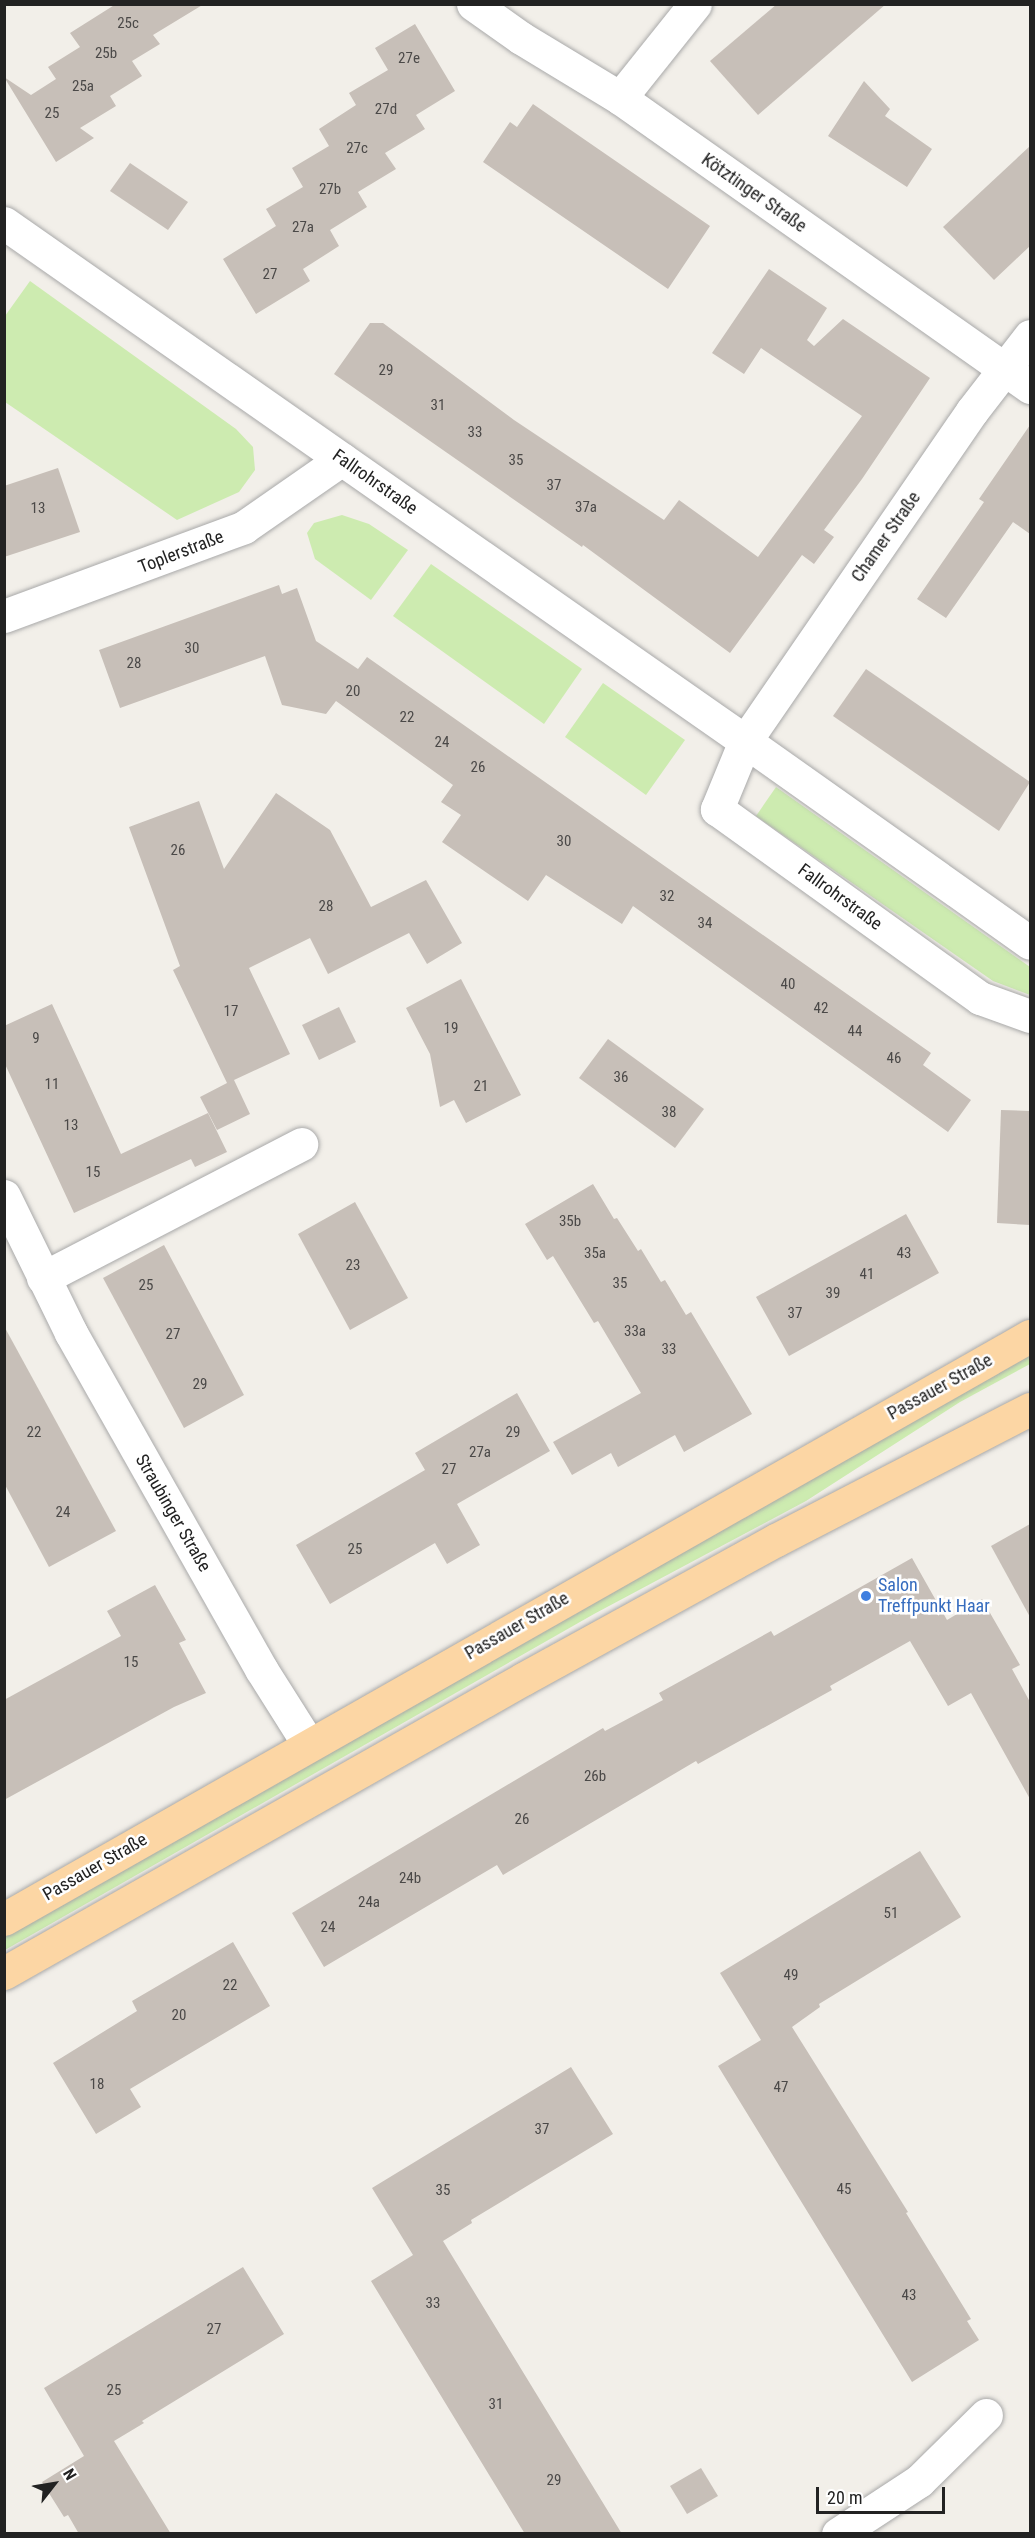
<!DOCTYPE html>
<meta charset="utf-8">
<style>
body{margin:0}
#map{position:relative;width:1035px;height:2538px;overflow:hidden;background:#f2efe9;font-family:"Roboto Condensed",sans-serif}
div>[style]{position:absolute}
.grass>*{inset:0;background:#cdebb0}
.building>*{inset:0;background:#c7bfb8}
.roads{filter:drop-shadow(0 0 2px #a9a9a9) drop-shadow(0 0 2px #a9a9a9)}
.minor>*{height:33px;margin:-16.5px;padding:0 16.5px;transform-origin:16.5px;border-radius:16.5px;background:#fff}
.major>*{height:33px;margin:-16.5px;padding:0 16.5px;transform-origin:16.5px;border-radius:16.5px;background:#fcd6a4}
.dots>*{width:16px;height:16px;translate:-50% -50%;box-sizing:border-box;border:3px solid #fff;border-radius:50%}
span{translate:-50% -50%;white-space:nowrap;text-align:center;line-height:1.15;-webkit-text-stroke:5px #fff;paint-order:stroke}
.number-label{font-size:15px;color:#4b4948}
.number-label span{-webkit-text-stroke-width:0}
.street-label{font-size:18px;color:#222}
.shop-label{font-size:18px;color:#366cbe}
.left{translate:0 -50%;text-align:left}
.frame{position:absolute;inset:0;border:6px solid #222;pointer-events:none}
.north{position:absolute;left:24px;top:2454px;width:60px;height:60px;-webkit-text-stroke:4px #fff;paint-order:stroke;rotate:59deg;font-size:16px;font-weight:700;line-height:24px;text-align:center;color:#222}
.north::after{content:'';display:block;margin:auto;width:21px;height:27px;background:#222;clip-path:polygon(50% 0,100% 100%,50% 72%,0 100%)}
.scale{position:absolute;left:816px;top:2487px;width:129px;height:27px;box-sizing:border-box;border:3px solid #222;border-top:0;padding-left:8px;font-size:18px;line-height:21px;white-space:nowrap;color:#222;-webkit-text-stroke:4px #fff;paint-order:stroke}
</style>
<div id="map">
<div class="grass">
<i style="clip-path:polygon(30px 281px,236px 429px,253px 447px,255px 470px,239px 492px,177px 520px,5px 402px,5px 316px)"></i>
<i style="clip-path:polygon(342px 515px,369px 524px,408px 550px,371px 600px,315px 559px,307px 533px,314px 523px)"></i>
<i style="clip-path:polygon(431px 564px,582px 669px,544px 724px,393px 616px)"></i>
<i style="clip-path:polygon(603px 683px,685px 740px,646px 795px,565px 737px)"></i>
<i style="clip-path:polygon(776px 787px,1030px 967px,1030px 995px,993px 981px,756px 816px)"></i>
<i style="clip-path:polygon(1030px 1353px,1030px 1364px,960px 1402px,806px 1501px,594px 1614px,5px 1950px,4px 1936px)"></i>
</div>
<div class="building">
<i style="clip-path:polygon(116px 4px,204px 4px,153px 35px,160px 44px,132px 61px,142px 76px,110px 96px,116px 106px,80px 128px,94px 138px,56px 162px,4px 77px,31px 95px,56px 79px,48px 67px,80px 47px,70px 33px)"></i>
<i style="clip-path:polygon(777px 4px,886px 4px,758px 115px,710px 61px)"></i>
<i style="clip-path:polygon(415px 24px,455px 91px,416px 115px,425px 129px,385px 153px,396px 169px,358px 192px,367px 207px,330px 230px,339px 246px,303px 269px,310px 281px,256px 314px,223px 259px,276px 226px,266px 209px,303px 187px,292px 168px,329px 146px,319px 129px,356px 105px,349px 93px,388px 70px,375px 48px)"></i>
<i style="clip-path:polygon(864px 81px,890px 109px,885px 116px,932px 149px,907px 187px,828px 136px)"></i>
<i style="clip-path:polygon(533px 104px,710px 226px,668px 289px,483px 162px,510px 122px,517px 127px)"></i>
<i style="clip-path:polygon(1030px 146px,1030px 246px,994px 280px,943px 227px)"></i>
<i style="clip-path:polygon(130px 163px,188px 202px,168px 230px,110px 191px)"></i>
<i style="clip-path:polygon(769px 269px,827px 308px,807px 340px,814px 346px,843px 319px,930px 378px,862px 479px,824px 530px,834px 537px,814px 564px,802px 555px,730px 653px,583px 545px,582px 547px,334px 374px,370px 323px,383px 323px,514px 420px,664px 520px,679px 500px,758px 557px,862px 416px,761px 348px,744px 374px,712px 353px)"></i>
<i style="clip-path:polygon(1030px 425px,1030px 534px,1013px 522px,946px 618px,917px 599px,984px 502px,979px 499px)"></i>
<i style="clip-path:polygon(58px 468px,80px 532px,4px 557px,4px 486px)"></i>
<i style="clip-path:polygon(279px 585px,282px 594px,297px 588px,316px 641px,358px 669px,367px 657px,931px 1053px,923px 1065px,971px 1100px,948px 1132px,633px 906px,622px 924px,546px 875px,528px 901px,442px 842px,461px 815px,441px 802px,453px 785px,336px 701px,326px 714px,282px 705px,265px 656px,120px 708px,99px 650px)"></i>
<i style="clip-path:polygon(866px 669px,1030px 782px,999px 831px,833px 716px)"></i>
<i style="clip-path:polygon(276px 793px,330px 830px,371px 907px,426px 880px,462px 943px,427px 964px,409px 933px,328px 974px,310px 938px,249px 968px,290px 1054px,234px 1080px,250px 1114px,217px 1130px,200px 1097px,227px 1083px,173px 970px,180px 966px,129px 827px,199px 801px,224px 869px)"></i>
<i style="clip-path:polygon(461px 979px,521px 1095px,466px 1123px,454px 1100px,440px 1107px,430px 1054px,406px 1008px)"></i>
<i style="clip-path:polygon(52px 1004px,121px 1154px,208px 1113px,227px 1152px,195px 1167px,191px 1159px,74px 1213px,4px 1062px,4px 1026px)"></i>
<i style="clip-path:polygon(339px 1007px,356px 1042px,319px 1060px,302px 1025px)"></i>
<i style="clip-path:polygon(608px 1039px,704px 1109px,675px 1148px,579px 1078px)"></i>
<i style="clip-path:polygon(1001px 1110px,1030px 1111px,1030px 1225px,997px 1223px)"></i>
<i style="clip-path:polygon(593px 1184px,614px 1219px,617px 1218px,638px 1251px,641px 1249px,661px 1282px,665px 1280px,686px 1315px,691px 1312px,752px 1414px,684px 1452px,675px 1435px,618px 1467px,611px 1453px,572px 1475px,553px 1442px,641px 1393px,598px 1321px,594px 1323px,553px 1256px,547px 1260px,525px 1224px)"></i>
<i style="clip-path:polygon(355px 1202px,408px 1298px,350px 1330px,298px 1234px)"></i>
<i style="clip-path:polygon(906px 1214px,939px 1273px,789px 1356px,756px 1297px)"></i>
<i style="clip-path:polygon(164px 1245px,244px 1395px,184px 1428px,103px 1278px)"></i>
<i style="clip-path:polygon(4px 1326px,116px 1531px,49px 1567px,4px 1483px)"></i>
<i style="clip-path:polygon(517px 1393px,550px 1451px,457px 1504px,480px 1545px,447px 1564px,435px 1543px,330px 1604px,296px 1545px,425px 1470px,415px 1453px)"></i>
<i style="clip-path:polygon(1030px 1524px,1030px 1617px,991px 1546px)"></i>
<i style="clip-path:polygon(912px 1558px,947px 1620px,982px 1599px,1020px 1665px,1012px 1669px,1030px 1702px,1030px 1799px,971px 1693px,948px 1706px,910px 1641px,830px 1686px,832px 1690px,698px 1764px,696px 1761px,503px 1875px,497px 1865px,324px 1967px,292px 1913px,603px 1728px,605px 1731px,663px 1700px,659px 1693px,771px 1631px,774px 1636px)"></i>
<i style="clip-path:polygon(155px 1585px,186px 1640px,179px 1643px,206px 1693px,174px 1707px,4px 1800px,4px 1700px,121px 1636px,107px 1611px)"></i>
<i style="clip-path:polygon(920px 1851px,961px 1917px,819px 2004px,820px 2007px,792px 2027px,908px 2212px,906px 2213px,971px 2319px,967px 2321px,979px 2340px,912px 2382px,718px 2066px,761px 2040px,720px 1973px)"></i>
<i style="clip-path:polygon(233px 1942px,270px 2006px,130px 2089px,141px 2107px,96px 2134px,53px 2063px,137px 2011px,132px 2001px)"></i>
<i style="clip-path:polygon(571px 2067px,613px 2134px,471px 2220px,472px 2223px,443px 2241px,622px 2534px,525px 2534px,371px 2281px,413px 2255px,372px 2188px)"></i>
<i style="clip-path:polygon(243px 2267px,284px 2334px,142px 2421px,144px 2423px,114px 2441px,171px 2534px,79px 2534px,68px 2515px,64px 2517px,42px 2482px,84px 2456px,44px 2388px)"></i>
<i style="clip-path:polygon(701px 2468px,718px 2496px,687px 2514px,670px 2486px)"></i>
</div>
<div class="roads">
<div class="minor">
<i style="left:473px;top:4px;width:59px;rotate:35.3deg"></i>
<i style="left:521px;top:38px;width:116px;rotate:31.2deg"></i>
<i style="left:620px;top:98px;width:502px;rotate:35.18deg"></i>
<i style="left:620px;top:98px;width:120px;rotate:-51.4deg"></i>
<i style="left:4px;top:223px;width:904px;rotate:34.96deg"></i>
<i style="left:745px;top:741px;width:349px;rotate:35.3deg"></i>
<i style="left:1030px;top:336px;width:95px;rotate:127.7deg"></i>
<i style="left:972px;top:411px;width:401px;rotate:124.5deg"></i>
<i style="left:745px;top:741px;width:74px;rotate:112.4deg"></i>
<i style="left:717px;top:809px;width:324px;rotate:35.7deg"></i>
<i style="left:980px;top:998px;width:53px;rotate:19.8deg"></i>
<i style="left:4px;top:616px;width:256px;rotate:-20.3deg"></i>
<i style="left:244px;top:527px;width:119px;rotate:-34.8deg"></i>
<i style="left:4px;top:1196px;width:153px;rotate:63.9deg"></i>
<i style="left:71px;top:1333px;width:386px;rotate:60.5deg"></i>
<i style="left:261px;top:1669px;width:90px;rotate:57.7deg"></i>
<i style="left:43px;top:1278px;width:291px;rotate:-27.4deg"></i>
<i style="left:838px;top:2534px;width:97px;rotate:-33.2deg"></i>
<i style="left:919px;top:2481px;width:94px;rotate:-44.6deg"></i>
</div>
<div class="major">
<i style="left:4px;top:1919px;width:1180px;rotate:-29.61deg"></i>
<i style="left:4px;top:1973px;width:596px;rotate:-29.53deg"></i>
<i style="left:523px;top:1679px;width:289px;rotate:-28.8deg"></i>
<i style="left:776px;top:1540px;width:286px;rotate:-27.3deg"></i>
</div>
</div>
<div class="dots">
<i style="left:866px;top:1596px;background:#3f7fe0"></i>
</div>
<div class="number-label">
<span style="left:128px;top:24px">25c</span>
<span style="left:106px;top:54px">25b</span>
<span style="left:409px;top:59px">27e</span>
<span style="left:83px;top:87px">25a</span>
<span style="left:386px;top:110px">27d</span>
<span style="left:52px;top:114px">25</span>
<span style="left:357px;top:149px">27c</span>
<span style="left:330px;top:190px">27b</span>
<span style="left:303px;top:228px">27a</span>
<span style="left:270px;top:275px">27</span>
<span style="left:386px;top:371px">29</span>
<span style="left:438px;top:406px">31</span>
<span style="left:475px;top:433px">33</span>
<span style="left:516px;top:461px">35</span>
<span style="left:554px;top:486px">37</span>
<span style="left:586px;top:508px">37a</span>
<span style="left:38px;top:509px">13</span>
<span style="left:192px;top:649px">30</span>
<span style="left:134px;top:664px">28</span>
<span style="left:353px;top:692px">20</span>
<span style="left:407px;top:718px">22</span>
<span style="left:442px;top:743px">24</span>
<span style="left:478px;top:768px">26</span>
<span style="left:564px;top:842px">30</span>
<span style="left:178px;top:851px">26</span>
<span style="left:667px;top:897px">32</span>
<span style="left:326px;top:907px">28</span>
<span style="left:705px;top:924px">34</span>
<span style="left:788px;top:985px">40</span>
<span style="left:821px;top:1009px">42</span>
<span style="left:231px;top:1012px">17</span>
<span style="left:451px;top:1029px">19</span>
<span style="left:855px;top:1032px">44</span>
<span style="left:36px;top:1039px">9</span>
<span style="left:894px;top:1059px">46</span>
<span style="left:621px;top:1078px">36</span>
<span style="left:52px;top:1085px">11</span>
<span style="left:481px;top:1087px">21</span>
<span style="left:669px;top:1113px">38</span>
<span style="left:71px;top:1126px">13</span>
<span style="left:93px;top:1173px">15</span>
<span style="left:570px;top:1222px">35b</span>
<span style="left:595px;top:1254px">35a</span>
<span style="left:904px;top:1254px">43</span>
<span style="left:353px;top:1266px">23</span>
<span style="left:867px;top:1275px">41</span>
<span style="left:620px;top:1284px">35</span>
<span style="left:146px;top:1286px">25</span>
<span style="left:833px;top:1294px">39</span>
<span style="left:795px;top:1314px">37</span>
<span style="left:635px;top:1332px">33a</span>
<span style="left:173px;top:1335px">27</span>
<span style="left:669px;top:1350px">33</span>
<span style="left:200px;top:1385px">29</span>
<span style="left:34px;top:1433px">22</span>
<span style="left:513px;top:1433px">29</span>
<span style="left:480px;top:1453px">27a</span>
<span style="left:449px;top:1470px">27</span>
<span style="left:63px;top:1513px">24</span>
<span style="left:355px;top:1550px">25</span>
<span style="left:131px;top:1663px">15</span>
<span style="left:595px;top:1777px">26b</span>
<span style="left:522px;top:1820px">26</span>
<span style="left:410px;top:1879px">24b</span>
<span style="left:369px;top:1903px">24a</span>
<span style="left:891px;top:1914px">51</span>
<span style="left:328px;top:1928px">24</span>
<span style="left:791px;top:1976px">49</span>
<span style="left:230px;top:1986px">22</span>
<span style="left:179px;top:2016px">20</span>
<span style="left:97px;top:2085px">18</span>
<span style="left:781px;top:2088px">47</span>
<span style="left:542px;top:2130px">37</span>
<span style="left:844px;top:2190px">45</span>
<span style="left:443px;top:2191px">35</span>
<span style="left:909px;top:2296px">43</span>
<span style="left:433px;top:2304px">33</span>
<span style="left:214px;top:2330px">27</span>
<span style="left:114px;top:2391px">25</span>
<span style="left:496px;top:2405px">31</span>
<span style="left:554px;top:2481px">29</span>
</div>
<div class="street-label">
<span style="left:754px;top:193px;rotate:35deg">Kötztinger Straße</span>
<span style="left:375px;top:482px;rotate:35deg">Fallrohrstraße</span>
<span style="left:886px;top:537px;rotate:-55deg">Chamer Straße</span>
<span style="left:181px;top:552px;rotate:-21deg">Toplerstraße</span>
<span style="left:840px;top:897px;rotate:36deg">Fallrohrstraße</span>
<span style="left:940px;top:1387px;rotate:-29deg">Passauer Straße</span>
<span style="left:173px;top:1513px;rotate:60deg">Straubinger Straße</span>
<span style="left:517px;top:1626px;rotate:-30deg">Passauer Straße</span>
<span style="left:95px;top:1867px;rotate:-30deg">Passauer Straße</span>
</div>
<div class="shop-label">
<span class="left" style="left:878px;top:1596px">Salon<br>Treffpunkt Haar</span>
</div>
<div class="frame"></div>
<div class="north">N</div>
<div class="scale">20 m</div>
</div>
